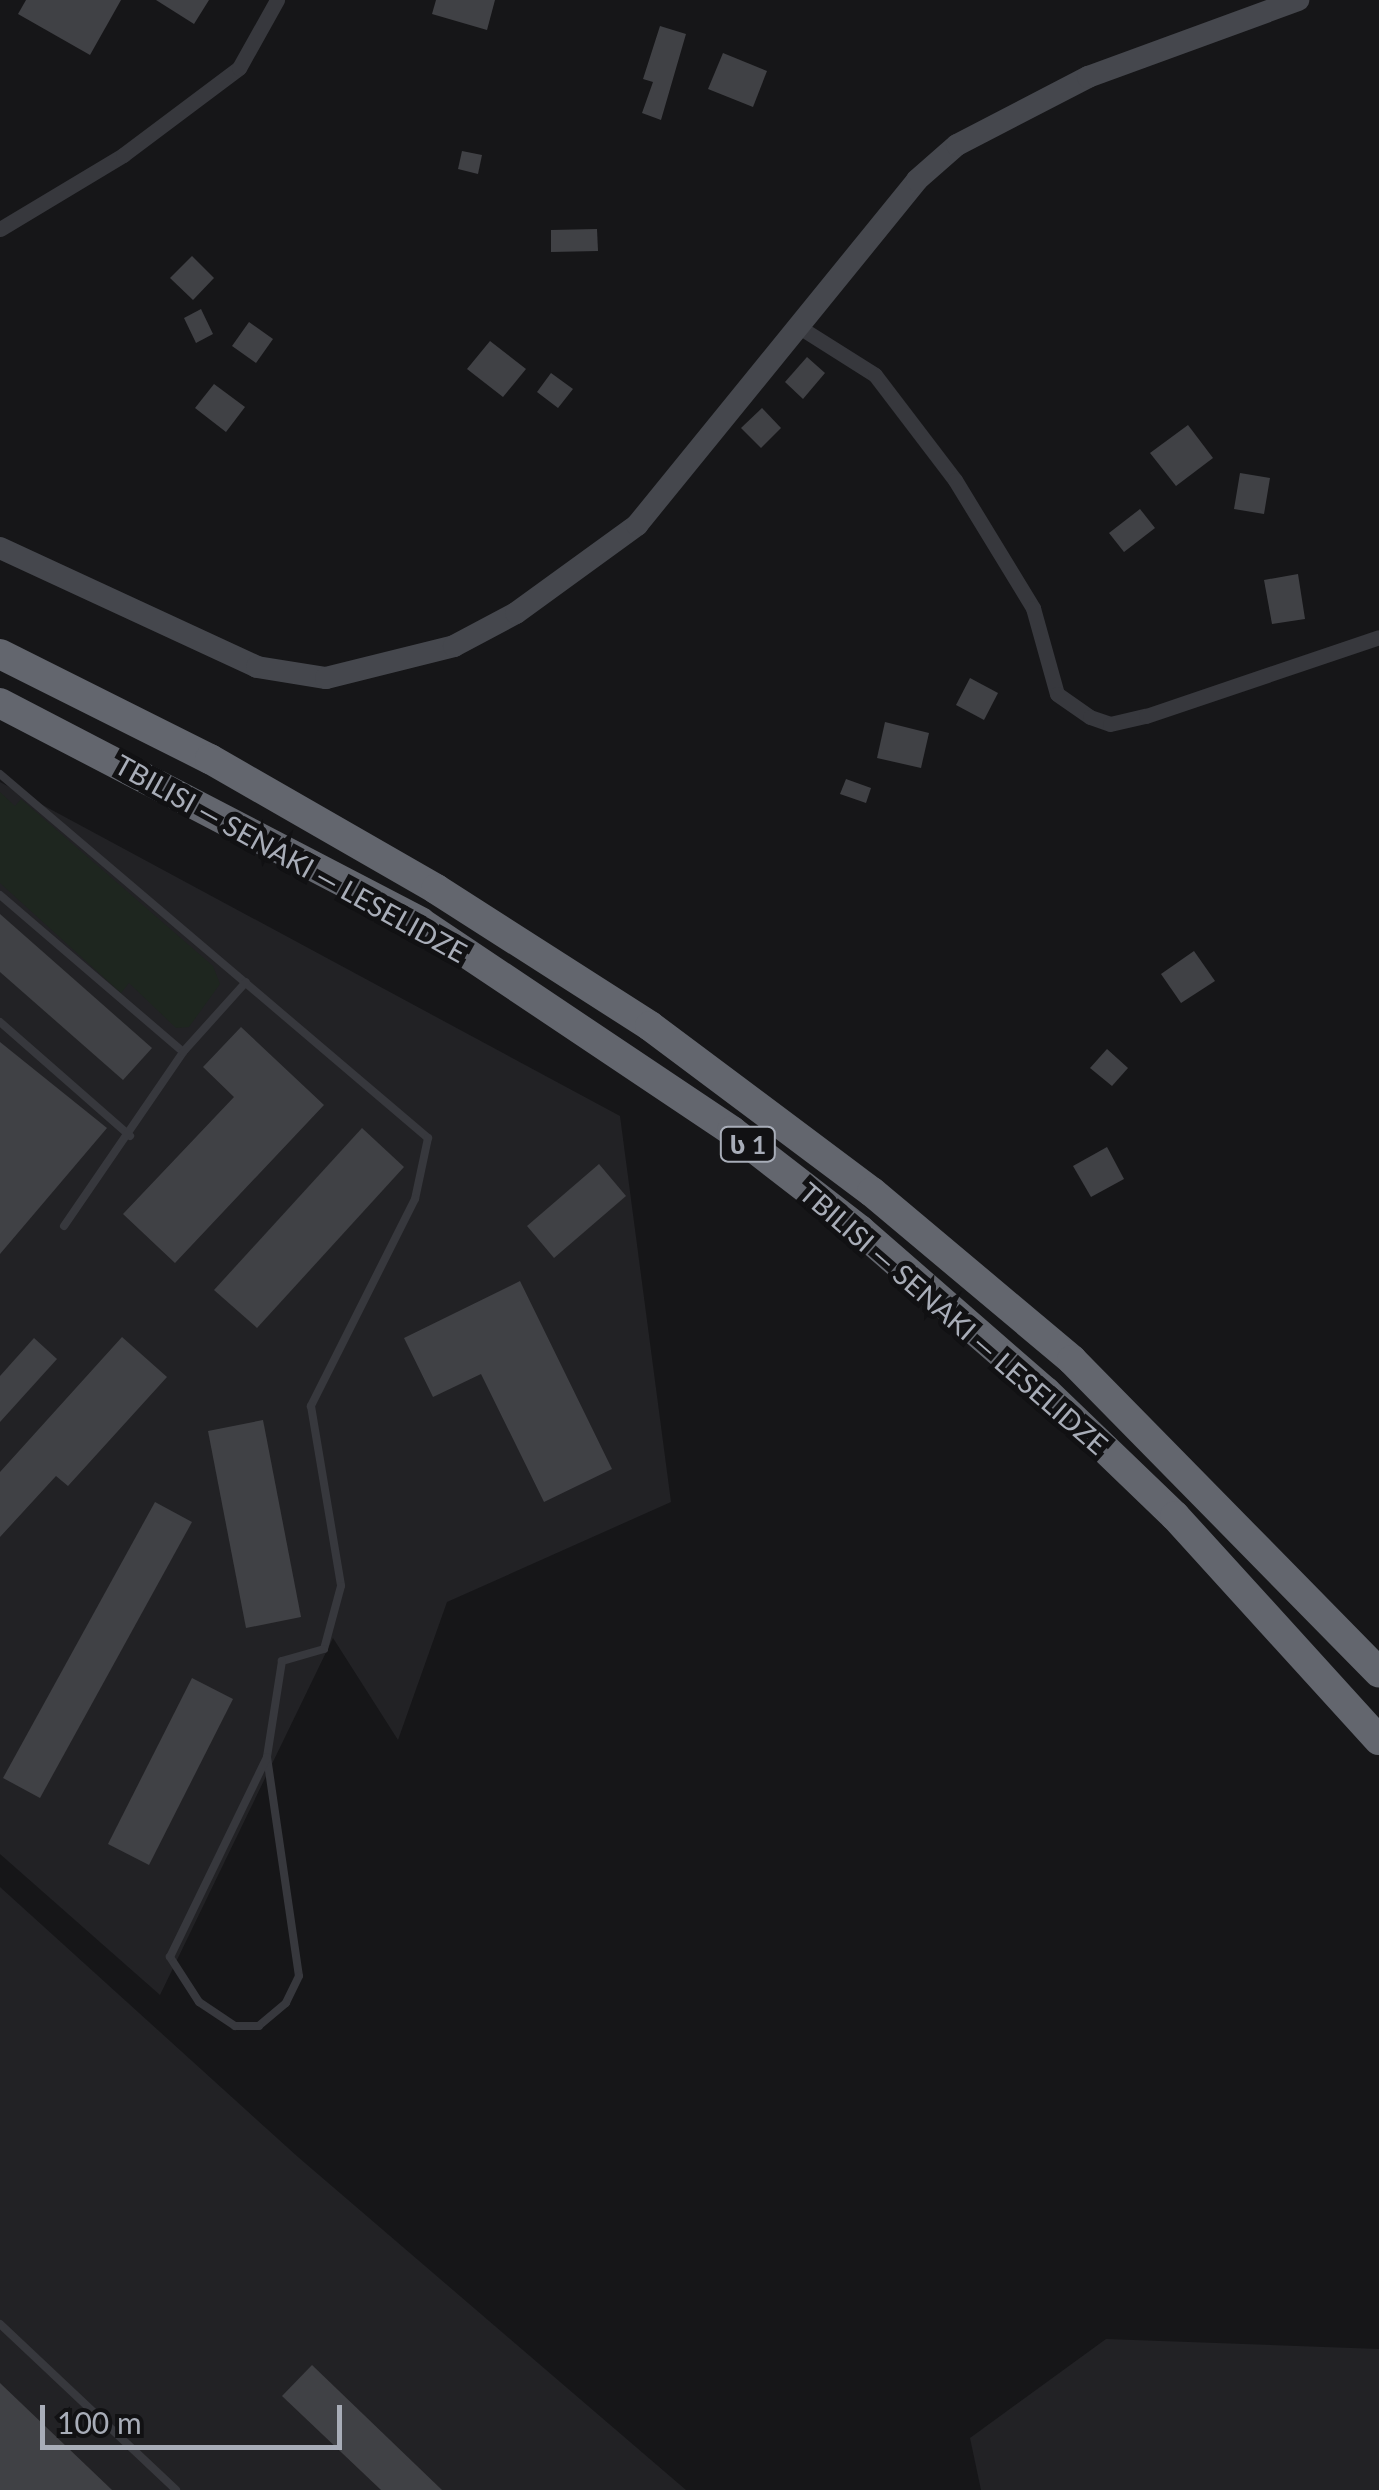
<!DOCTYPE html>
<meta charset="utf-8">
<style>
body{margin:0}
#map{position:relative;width:1379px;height:2490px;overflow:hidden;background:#161618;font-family:Lato,"Noto Sans Georgian",sans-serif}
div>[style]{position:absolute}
.built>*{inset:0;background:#222225}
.green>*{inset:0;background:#1e261f}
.building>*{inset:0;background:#404145}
.lane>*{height:8px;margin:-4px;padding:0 4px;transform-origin:4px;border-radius:4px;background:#37383d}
.street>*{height:15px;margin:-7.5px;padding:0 7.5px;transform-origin:7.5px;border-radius:7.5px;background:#37383d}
.secondary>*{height:22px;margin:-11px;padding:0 11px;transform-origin:11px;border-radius:11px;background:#45474d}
.highway>*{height:30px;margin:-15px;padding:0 15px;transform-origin:15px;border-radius:15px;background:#63666e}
span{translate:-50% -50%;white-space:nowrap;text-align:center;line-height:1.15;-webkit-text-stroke:10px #111113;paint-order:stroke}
.shield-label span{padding:2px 8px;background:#111113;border:2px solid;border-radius:8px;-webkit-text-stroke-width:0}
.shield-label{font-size:25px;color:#a8adb8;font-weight:700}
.street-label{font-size:28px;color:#a8adb8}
.scale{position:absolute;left:40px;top:2405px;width:302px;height:45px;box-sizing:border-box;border:5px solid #a8adb8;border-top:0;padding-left:12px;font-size:30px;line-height:35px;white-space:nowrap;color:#a8adb8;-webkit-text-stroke:8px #111113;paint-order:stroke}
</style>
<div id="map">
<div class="built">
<i style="clip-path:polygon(0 782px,620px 1116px,671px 1502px,447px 1602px,398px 1740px,333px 1638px,160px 1995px,0 1854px)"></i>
<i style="clip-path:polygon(0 1887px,298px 2157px,686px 2490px,0 2490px)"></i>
<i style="clip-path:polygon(1106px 2339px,1379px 2349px,1379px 2490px,981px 2490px,970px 2438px)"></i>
</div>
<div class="green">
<i style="clip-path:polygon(0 792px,15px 806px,21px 799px,213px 966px,220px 984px,189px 1027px,176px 1028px,129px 983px,121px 993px,0 883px)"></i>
</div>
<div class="building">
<i style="clip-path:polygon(26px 0,121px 0,90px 55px,18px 14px)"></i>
<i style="clip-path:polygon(156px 0,209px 0,194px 24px)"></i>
<i style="clip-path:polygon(436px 0,495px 0,487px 30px,432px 14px)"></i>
<i style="clip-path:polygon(660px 26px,686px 34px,661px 120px,642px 113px,653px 82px,643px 79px)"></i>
<i style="clip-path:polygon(723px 53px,767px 71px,753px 107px,708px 89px)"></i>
<i style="clip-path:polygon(462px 151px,482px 155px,478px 174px,458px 169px)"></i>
<i style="clip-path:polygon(597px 229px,598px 251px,551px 252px,551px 230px)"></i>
<i style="clip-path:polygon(192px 256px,214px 278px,193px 300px,170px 278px)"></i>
<i style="clip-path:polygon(201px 309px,213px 334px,196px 343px,184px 318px)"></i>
<i style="clip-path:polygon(249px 322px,273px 339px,256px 363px,232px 346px)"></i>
<i style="clip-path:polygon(490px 341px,526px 369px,503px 397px,467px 369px)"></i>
<i style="clip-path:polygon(807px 357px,825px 373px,803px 399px,785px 382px)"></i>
<i style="clip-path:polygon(551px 373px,573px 389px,558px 408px,537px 392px)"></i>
<i style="clip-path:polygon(214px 384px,245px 407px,226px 432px,195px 408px)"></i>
<i style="clip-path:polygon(762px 408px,781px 428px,761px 448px,741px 428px)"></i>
<i style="clip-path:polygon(1188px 425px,1213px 458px,1176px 486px,1150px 453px)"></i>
<i style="clip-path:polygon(1240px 473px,1270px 478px,1264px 514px,1234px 509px)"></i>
<i style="clip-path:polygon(1140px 509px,1155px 528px,1124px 552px,1109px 533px)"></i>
<i style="clip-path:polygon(1298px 574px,1305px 619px,1272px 624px,1264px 580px)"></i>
<i style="clip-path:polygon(970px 678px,998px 693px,984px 720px,956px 705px)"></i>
<i style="clip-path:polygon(885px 722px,929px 733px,921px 768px,877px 758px)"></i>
<i style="clip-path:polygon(846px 779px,871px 788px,866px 803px,840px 794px)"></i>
<i style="clip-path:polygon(0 914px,152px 1048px,123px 1080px,0 972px)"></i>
<i style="clip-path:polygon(1194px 951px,1215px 981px,1181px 1003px,1161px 974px)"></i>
<i style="clip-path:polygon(241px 1027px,324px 1105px,175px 1263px,123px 1214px,234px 1097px,203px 1067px)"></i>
<i style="clip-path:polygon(0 1042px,107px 1128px,0 1254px)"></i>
<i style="clip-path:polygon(1107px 1049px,1128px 1068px,1112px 1086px,1090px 1068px)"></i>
<i style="clip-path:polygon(362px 1128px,404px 1167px,257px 1328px,214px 1290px)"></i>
<i style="clip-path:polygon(1107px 1147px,1124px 1179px,1091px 1197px,1073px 1166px)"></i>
<i style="clip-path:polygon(599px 1164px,626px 1196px,554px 1258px,527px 1226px)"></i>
<i style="clip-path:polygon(520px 1281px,612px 1469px,544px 1502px,481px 1374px,433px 1397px,404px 1338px)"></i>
<i style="clip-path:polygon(122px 1337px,167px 1377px,68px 1486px,56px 1476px,0 1537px,0 1472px)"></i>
<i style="clip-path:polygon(34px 1338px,57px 1359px,0 1422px,0 1376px)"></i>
<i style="clip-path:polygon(263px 1420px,301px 1617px,246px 1628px,208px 1431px)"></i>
<i style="clip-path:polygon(155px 1502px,192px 1522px,40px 1798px,3px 1778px)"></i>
<i style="clip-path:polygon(192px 1678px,233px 1699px,149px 1865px,108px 1844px)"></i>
<i style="clip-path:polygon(312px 2365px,442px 2490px,381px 2490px,282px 2396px)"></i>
<i style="clip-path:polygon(0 2383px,112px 2490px,0 2490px)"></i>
</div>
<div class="lane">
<i style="left:0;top:774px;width:562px;rotate:40.38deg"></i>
<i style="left:428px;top:1138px;width:62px;rotate:102deg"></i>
<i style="left:415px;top:1199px;width:232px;rotate:116.7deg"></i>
<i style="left:311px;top:1406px;width:182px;rotate:80.5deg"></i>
<i style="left:341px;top:1586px;width:65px;rotate:105.1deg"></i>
<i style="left:324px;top:1649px;width:44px;rotate:164.1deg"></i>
<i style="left:282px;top:1661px;width:97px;rotate:98.9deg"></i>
<i style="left:267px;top:1757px;width:221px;rotate:81.7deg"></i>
<i style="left:299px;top:1976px;width:30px;rotate:116deg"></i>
<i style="left:286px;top:2003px;width:35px;rotate:140deg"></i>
<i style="left:259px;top:2026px;width:24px;rotate:180deg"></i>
<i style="left:235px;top:2026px;width:43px;rotate:-146.3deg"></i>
<i style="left:199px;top:2002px;width:54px;rotate:-122.8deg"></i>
<i style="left:170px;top:1957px;width:222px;rotate:-64.1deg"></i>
<i style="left:0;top:895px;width:241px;rotate:40.6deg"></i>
<i style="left:0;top:1022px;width:173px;rotate:41.2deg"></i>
<i style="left:64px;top:1226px;width:211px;rotate:-55.6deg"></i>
<i style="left:183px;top:1052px;width:94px;rotate:-48deg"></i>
<i style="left:0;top:2324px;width:242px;rotate:43.3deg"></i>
</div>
<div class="street">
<i style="left:0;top:229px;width:144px;rotate:-31deg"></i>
<i style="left:123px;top:155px;width:145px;rotate:-36.9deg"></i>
<i style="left:239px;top:68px;width:78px;rotate:-60.8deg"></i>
<i style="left:796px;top:325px;width:93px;rotate:32.3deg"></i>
<i style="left:875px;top:375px;width:132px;rotate:52.7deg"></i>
<i style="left:955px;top:480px;width:150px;rotate:58.6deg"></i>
<i style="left:1033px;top:608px;width:89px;rotate:74.4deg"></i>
<i style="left:1057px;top:694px;width:40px;rotate:34.9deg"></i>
<i style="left:1090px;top:717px;width:21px;rotate:19deg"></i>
<i style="left:1110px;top:724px;width:37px;rotate:-13deg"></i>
<i style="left:1146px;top:716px;width:246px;rotate:-18.7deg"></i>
</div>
<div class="secondary">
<i style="left:0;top:548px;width:283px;rotate:24.8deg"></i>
<i style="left:257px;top:667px;width:70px;rotate:9.1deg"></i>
<i style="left:326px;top:678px;width:132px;rotate:-14deg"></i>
<i style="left:454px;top:646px;width:70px;rotate:-28deg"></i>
<i style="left:516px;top:613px;width:150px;rotate:-36deg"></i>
<i style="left:637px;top:525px;width:444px;rotate:-50.9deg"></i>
<i style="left:917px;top:180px;width:53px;rotate:-41.2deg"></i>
<i style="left:957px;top:145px;width:148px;rotate:-27.4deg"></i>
<i style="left:1088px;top:77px;width:224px;rotate:-20.1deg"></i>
</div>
<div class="highway">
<i style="left:0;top:654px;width:235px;rotate:26.6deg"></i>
<i style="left:210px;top:759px;width:261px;rotate:29.9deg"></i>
<i style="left:436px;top:889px;width:254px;rotate:32.6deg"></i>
<i style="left:650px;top:1026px;width:277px;rotate:36.8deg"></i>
<i style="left:872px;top:1192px;width:261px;rotate:40deg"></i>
<i style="left:1072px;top:1360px;width:438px;rotate:45.5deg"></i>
<i style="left:0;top:703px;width:474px;rotate:27.5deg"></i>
<i style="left:420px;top:922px;width:376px;rotate:33.8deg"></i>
<i style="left:732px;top:1131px;width:162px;rotate:37.7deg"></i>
<i style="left:860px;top:1230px;width:247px;rotate:41.1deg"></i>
<i style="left:1046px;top:1392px;width:179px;rotate:43.9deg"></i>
<i style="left:1175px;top:1516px;width:303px;rotate:47.7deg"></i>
</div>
<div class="shield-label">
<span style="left:748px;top:1144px">ს 1</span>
</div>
<div class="street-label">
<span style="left:291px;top:858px;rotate:29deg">TBILISI — SENAKI — LESELIDZE</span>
<span style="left:954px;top:1318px;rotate:41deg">TBILISI — SENAKI — LESELIDZE</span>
</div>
<div class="scale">100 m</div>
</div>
